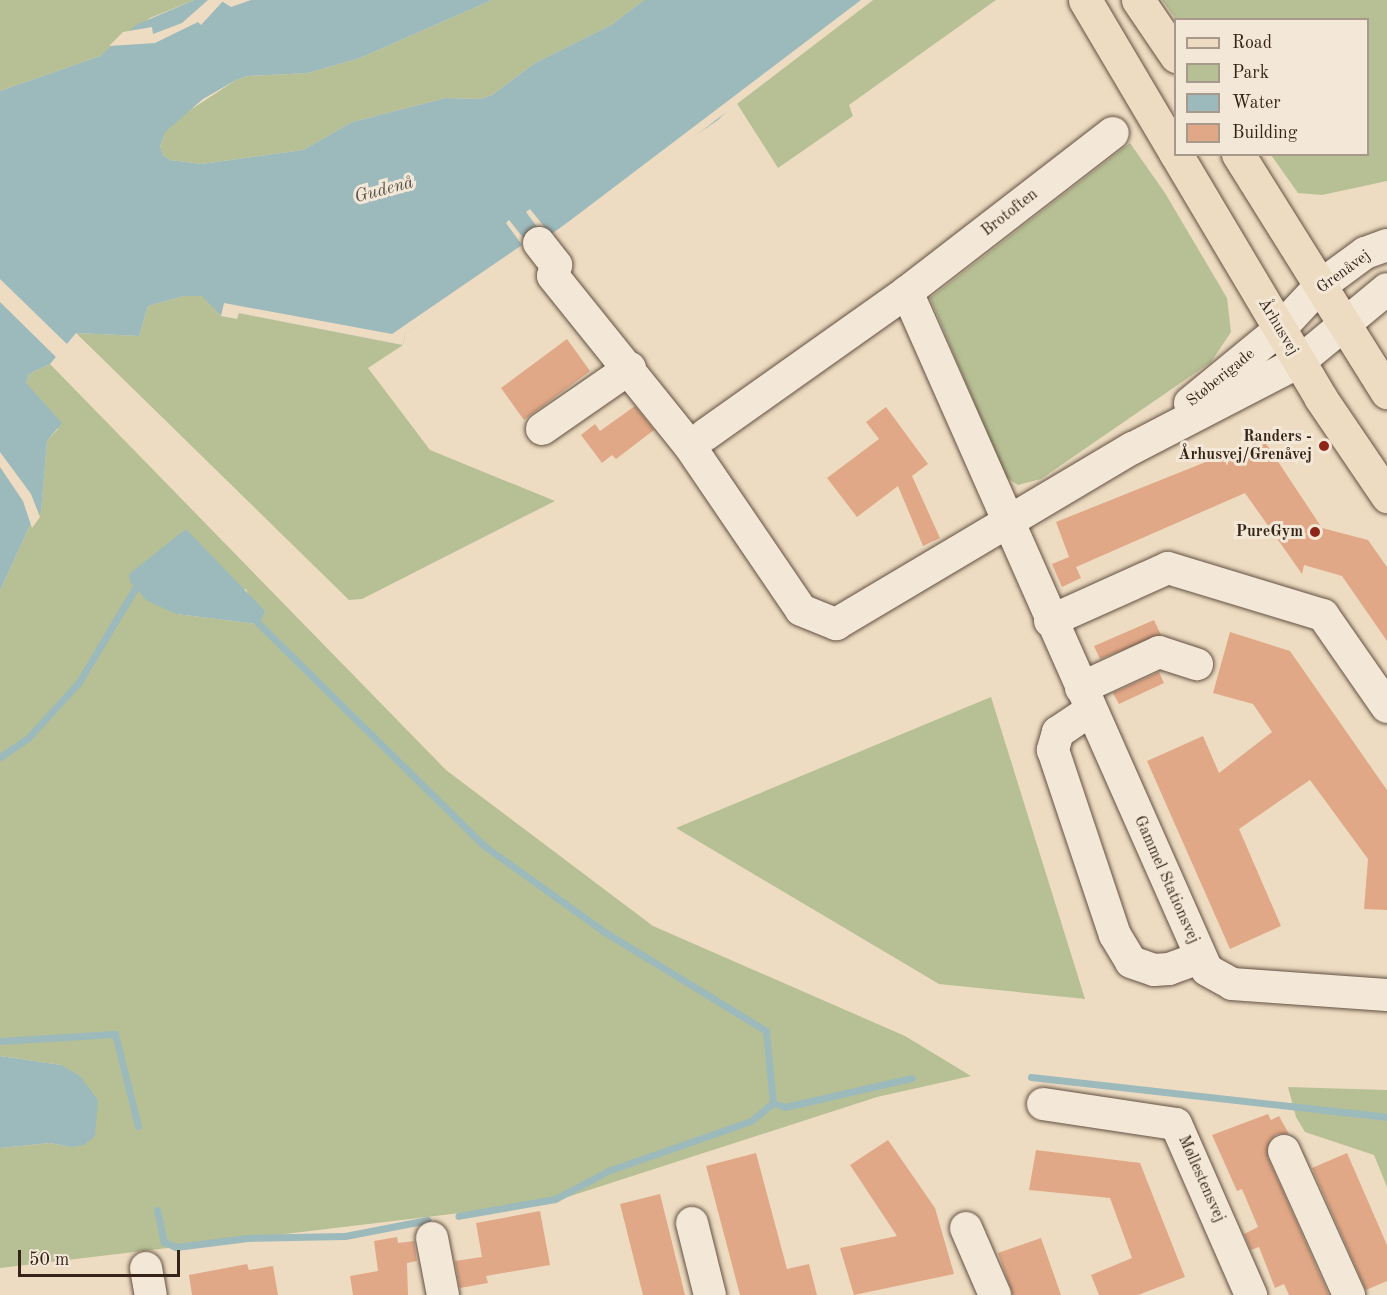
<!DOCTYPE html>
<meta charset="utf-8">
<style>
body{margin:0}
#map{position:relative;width:1387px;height:1295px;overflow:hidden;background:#eddcc1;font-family:"Old Standard TT",serif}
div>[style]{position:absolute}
.green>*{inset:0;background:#b7c094}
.water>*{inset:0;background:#9cb9bc}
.pier>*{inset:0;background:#eddcc1}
.stream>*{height:7px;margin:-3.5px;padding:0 3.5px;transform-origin:3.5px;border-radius:3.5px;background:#9cb9bc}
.building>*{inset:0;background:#e1a887}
.roads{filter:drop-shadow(0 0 2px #635042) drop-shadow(0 0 2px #635042)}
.minor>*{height:32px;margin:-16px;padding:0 16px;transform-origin:16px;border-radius:16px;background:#f3e8d7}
.major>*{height:33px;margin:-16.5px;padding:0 16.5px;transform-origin:16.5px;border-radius:16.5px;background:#eddcc1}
.dots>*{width:16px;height:16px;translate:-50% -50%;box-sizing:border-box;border:3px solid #f3e8d7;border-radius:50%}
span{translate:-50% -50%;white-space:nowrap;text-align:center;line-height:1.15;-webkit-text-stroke:6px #f3e8d7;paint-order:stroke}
.street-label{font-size:16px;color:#352218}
.poi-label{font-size:16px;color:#352218;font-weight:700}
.right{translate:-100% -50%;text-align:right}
.water-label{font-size:18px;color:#544f49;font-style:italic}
.legend{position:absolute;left:1174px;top:18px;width:195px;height:138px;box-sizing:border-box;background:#f3e8d7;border:2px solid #a7998b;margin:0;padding:8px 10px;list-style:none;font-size:18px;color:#352218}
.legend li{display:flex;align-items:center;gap:12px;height:30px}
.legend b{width:30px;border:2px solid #a7998b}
.scale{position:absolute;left:18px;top:1250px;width:162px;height:27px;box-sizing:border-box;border:3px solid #352218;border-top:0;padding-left:8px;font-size:18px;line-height:21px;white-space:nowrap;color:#352218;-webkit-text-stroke:4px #f3e8d7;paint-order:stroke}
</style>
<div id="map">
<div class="green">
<i style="clip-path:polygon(0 0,194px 0,150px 18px,100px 56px,0 91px)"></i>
<i style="clip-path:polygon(492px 0,644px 0,611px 25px,535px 63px,492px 95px,480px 99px,446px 98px,352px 122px,303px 150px,201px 164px,170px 160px,163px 155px,160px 148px,165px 131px,175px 120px,236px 80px,248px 76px,308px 73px,360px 58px)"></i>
<i style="clip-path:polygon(873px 0,996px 0,849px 105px,853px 116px,778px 168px,736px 102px)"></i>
<i style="clip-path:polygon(1162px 0,1387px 0,1387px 181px,1322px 195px,1298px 193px,1271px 155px,1368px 154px,1368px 20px,1176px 19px)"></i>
<i style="clip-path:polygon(1130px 143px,1165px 193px,1227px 298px,1231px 332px,1211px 362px,1041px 479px,1018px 485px,1006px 477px,930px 298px)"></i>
<i style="clip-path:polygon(184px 296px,203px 296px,221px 316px,238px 313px,403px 345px,368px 368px,430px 450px,555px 501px,362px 599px,349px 600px,76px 333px,139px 336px,148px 306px)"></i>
<i style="clip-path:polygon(evenodd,50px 364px,446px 770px,653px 926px,905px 1036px,971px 1076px,877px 1097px,552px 1202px,0 1268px,0 1148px,50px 1143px,71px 1147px,61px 1065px,0 1056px,0 591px,30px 525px,41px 511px,47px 441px,58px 429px,26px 383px,29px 374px,50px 364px,246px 589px,259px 624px,176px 614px,246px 589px)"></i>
<i style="clip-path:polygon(991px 697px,1085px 999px,939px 984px,676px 828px)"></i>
<i style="clip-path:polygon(1288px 1087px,1387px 1090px,1387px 1187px,1374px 1155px,1305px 1132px,1296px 1117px)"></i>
</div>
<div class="water">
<i style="clip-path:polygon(194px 0,220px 0,231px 7px,251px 0,492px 0,360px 58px,308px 73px,248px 76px,236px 80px,203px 99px,165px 132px,160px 147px,163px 155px,170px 160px,201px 164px,303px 150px,352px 122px,446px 98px,480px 99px,492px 95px,535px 63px,611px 25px,644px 0,873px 0,736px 102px,718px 120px,405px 334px,403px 345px,239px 313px,237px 319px,221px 316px,202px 296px,184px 296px,148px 306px,139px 336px,76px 333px,50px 364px,29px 374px,26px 383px,62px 423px,47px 441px,41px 512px,30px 525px,0 591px,0 91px,100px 56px,136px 25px)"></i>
<i style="clip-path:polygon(186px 529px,265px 611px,259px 624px,176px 614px,146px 600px,130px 582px,129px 574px)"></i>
<i style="clip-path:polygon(0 1056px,61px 1065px,80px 1076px,98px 1100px,95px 1136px,84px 1145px,71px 1147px,50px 1143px,0 1148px)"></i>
</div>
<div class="pier">
<i style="clip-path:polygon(208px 0,224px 0,201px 25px,198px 22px,155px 43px,109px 46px,123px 32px,152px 27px,153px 34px,182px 23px)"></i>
<i style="clip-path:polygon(861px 0,873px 0,555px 243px,549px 243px,526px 212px,530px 209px,551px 235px)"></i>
<i style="clip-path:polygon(509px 220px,533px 250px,405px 334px,403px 345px,239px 313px,237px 319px,221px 316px,224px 303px,392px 334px,522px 245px,506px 223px)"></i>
<i style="clip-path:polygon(0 279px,69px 346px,58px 359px,0 302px)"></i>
<i style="clip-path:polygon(0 452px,31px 494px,40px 517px,32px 528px,23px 501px,0 467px)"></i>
</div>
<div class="stream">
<i style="left:252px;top:617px;width:325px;rotate:44.6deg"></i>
<i style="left:483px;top:845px;width:148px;rotate:35.6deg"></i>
<i style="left:603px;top:931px;width:191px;rotate:31.5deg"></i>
<i style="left:766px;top:1031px;width:72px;rotate:84.4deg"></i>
<i style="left:773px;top:1103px;width:28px;rotate:141deg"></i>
<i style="left:751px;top:1121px;width:149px;rotate:160.8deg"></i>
<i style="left:610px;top:1170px;width:62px;rotate:152.2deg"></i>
<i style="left:555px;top:1199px;width:98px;rotate:170.1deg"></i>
<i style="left:0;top:757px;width:34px;rotate:-34deg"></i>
<i style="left:28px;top:738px;width:76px;rotate:-47.7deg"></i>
<i style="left:79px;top:682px;width:119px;rotate:-59.1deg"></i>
<i style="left:0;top:1041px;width:115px;rotate:-3.5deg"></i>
<i style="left:115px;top:1034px;width:95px;rotate:76deg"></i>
<i style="left:1031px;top:1077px;width:358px;rotate:6.4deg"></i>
<i style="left:773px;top:1103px;width:13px;rotate:18deg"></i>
<i style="left:785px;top:1107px;width:130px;rotate:-12.9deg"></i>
<i style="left:157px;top:1210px;width:33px;rotate:78deg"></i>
<i style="left:164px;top:1242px;width:13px;rotate:23deg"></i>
<i style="left:176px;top:1247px;width:72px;rotate:-7.2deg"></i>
<i style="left:247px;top:1238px;width:98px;rotate:-1.2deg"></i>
<i style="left:345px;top:1236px;width:84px;rotate:-11deg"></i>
</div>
<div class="building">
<i style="clip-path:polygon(567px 339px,590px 371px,524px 420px,501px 388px)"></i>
<i style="clip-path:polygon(635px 406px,654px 430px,616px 459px,612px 455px,602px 463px,581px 435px,595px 424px,600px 431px)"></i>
<i style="clip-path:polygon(886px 407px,928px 464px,912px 476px,940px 538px,923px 546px,898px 486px,857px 517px,827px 478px,879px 439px,866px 422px)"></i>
<i style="clip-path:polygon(1263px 439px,1322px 528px,1368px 540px,1387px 567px,1387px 641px,1342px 576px,1304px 565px,1302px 574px,1245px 493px,1076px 567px,1081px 578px,1062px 587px,1052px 564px,1069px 557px,1056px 522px)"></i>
<i style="clip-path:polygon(1154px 620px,1161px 635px,1100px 659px,1094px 646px)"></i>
<i style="clip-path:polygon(1230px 632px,1290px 651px,1387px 790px,1387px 910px,1364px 909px,1368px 859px,1310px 780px,1239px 829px,1281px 926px,1230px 949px,1147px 761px,1203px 736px,1219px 773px,1272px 732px,1253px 704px,1213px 693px)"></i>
<i style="clip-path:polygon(1159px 672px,1164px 683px,1119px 704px,1113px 693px)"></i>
<i style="clip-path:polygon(1268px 1114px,1271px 1120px,1279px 1116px,1289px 1134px,1277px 1134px,1270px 1140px,1268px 1158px,1329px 1295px,1289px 1295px,1284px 1284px,1275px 1288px,1259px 1247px,1251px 1250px,1244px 1234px,1258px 1227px,1242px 1189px,1237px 1191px,1212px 1135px)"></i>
<i style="clip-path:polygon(888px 1140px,935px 1208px,954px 1274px,854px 1295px,840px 1248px,897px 1236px,850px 1165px)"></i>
<i style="clip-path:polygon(1036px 1150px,1140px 1163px,1185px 1277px,1138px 1295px,1099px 1295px,1091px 1275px,1132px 1258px,1110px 1198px,1029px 1190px)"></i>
<i style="clip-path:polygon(756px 1153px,787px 1269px,809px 1264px,817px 1295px,740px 1295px,706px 1166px)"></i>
<i style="clip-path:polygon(1347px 1153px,1387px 1245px,1387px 1281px,1366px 1290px,1312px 1168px)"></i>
<i style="clip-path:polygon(660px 1194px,685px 1295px,643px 1295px,620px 1204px)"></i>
<i style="clip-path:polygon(540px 1211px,550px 1265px,486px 1276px,488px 1283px,460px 1288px,455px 1261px,482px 1257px,476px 1223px)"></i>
<i style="clip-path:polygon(397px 1237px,398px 1243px,414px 1241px,417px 1261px,407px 1263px,408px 1295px,353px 1295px,350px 1276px,378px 1271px,374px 1241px)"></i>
<i style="clip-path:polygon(1041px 1238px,1061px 1295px,1013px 1295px,998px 1253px)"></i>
<i style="clip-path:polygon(247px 1264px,249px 1270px,273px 1266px,278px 1295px,192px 1295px,189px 1275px)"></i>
</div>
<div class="roads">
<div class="minor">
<i style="left:539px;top:243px;width:28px;rotate:52deg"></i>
<i style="left:556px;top:265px;width:11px;rotate:105deg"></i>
<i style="left:553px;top:276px;width:217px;rotate:51.2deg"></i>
<i style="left:689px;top:445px;width:199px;rotate:55.8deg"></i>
<i style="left:801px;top:610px;width:38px;rotate:22deg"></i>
<i style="left:836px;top:624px;width:345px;rotate:-30.7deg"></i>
<i style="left:1133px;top:448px;width:187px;rotate:-27.4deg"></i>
<i style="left:1299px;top:362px;width:114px;rotate:-39.7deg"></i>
<i style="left:907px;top:292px;width:741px;rotate:66.13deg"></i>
<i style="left:1207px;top:970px;width:29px;rotate:29deg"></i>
<i style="left:1232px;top:984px;width:155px;rotate:4.1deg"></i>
<i style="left:1190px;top:403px;width:115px;rotate:-39.4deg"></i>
<i style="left:1279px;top:330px;width:60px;rotate:-47deg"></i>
<i style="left:1320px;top:286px;width:56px;rotate:-36.3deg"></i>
<i style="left:1365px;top:253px;width:23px;rotate:-20deg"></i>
<i style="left:542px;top:429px;width:107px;rotate:-34.7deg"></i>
<i style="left:705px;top:435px;width:247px;rotate:-35.3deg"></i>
<i style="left:907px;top:292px;width:260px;rotate:-37.7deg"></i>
<i style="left:1050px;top:621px;width:129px;rotate:-24.2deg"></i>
<i style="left:1168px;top:568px;width:162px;rotate:16.9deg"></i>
<i style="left:1323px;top:615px;width:112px;rotate:55.2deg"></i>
<i style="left:1081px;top:688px;width:86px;rotate:-24.8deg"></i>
<i style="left:1159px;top:652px;width:40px;rotate:18deg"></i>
<i style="left:1091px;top:710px;width:40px;rotate:146deg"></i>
<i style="left:1058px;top:732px;width:19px;rotate:106deg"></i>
<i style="left:1053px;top:750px;width:195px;rotate:71.5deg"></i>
<i style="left:1115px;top:935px;width:31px;rotate:59deg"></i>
<i style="left:1131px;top:962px;width:24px;rotate:19deg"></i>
<i style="left:1154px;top:970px;width:15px;rotate:-4deg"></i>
<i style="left:1169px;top:969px;width:33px;rotate:-20deg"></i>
<i style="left:1043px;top:1104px;width:134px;rotate:8.6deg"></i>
<i style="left:1176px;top:1124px;width:187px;rotate:66.3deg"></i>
<i style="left:1284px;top:1151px;width:158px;rotate:65.7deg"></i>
<i style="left:692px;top:1223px;width:74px;rotate:76deg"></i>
<i style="left:966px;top:1228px;width:73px;rotate:66.6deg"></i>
<i style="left:432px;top:1238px;width:58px;rotate:79.1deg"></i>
<i style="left:146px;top:1268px;width:27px;rotate:80deg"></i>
</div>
<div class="major">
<i style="left:1085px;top:0;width:179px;rotate:59.4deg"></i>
<i style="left:1138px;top:0;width:68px;rotate:55.8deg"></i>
<i style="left:1176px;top:154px;width:282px;rotate:59.3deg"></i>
<i style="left:1320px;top:397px;width:120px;rotate:55.9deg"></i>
<i style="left:1238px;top:154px;width:281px;rotate:58deg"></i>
</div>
</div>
<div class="dots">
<i style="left:1324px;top:446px;background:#8f2418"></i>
<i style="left:1315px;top:532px;background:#8f2418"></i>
</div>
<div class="street-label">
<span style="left:1010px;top:213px;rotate:-38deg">Brotoften</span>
<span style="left:1344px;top:272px;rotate:-36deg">Grenåvej</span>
<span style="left:1278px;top:327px;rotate:59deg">Århusvej</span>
<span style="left:1221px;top:378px;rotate:-39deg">Støberigade</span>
<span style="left:1166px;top:880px;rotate:66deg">Gammel Stationsvej</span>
<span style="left:1201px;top:1179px;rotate:66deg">Møllestensvej</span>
</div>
<div class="poi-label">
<span class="right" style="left:1312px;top:446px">Randers -<br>Århusvej/Grenåvej</span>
<span class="right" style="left:1303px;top:532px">PureGym</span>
</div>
<div class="water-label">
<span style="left:384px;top:190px;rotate:-15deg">Gudenå</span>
</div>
<ul class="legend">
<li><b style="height:8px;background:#eddcc1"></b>Road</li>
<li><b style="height:16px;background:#b7c094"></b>Park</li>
<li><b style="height:16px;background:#9cb9bc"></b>Water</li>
<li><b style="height:16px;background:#e1a887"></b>Building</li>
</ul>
<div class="scale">50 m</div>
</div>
